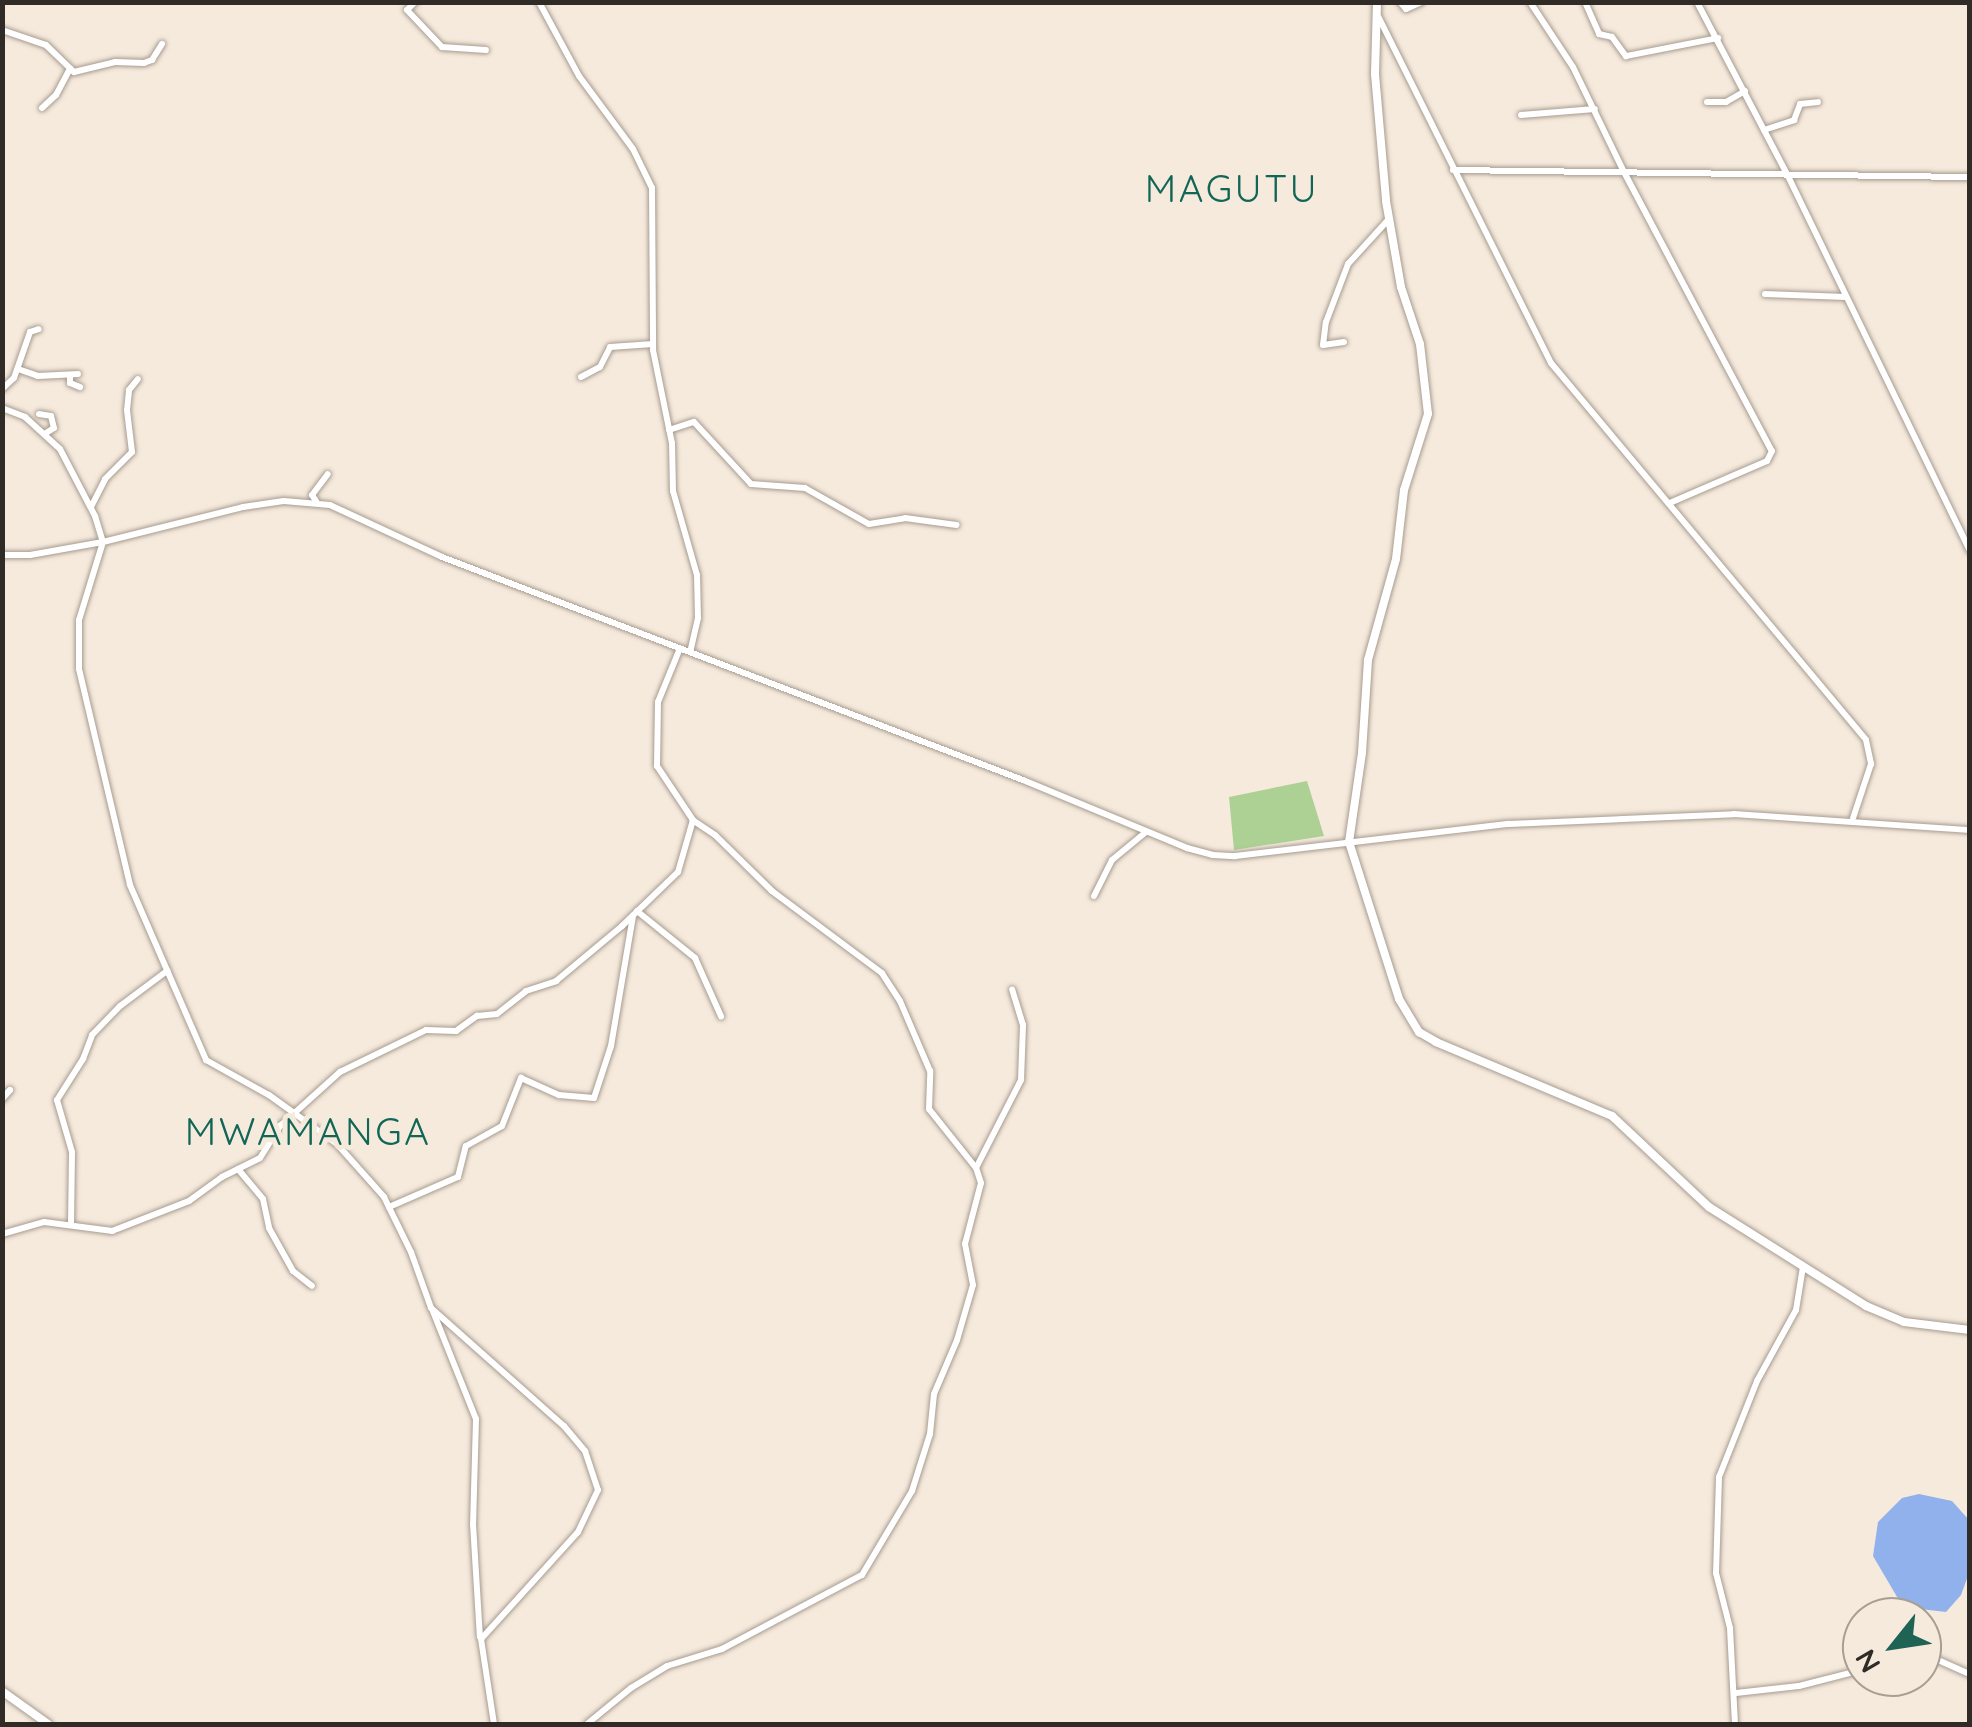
<!DOCTYPE html>
<style>
body{margin:0}
#map{position:relative;width:1972px;height:1727px;overflow:hidden;background:#f6eadd;font-family:Quicksand,sans-serif}
div>[style]{position:absolute}
.green>*{inset:0;background:#add194}
.water>*{inset:0;background:#91b1ed}
.roads{filter:drop-shadow(0 0 2px #a79c90) drop-shadow(0 0 2px #a79c90)}
.minor>*{height:6px;margin:-3px;padding:0 3px;transform-origin:3px;border-radius:3px;background:#fff}
.tertiary>*{height:8px;margin:-4px;padding:0 4px;transform-origin:4px;border-radius:4px;background:#fff}
span{translate:-50% -50%;white-space:nowrap;text-align:center;line-height:1.15;-webkit-text-stroke:10px #f6eadd;paint-order:stroke}
.quarter-label{font-size:38px;color:#126656;letter-spacing:2.5px}
.frame{position:absolute;inset:0;border:5px solid #302b27;pointer-events:none}
.north{position:absolute;left:1842px;top:1597px;width:100px;height:100px;box-sizing:border-box;background:#f6eadd;border:2px solid #a79e94;border-radius:50%;rotate:240deg;font-size:28px;font-weight:700;line-height:40px;text-align:center;color:#302b27}
.north::after{content:'';display:block;margin:auto;width:35px;height:45px;background:#1e6354;clip-path:polygon(50% 0,100% 100%,50% 72%,0 100%)}
</style>
<div id="map">
<div class="green">
<i style="clip-path:polygon(1307px 781px,1324px 836px,1234px 850px,1229px 797px)"></i>
</div>
<div class="water">
<i style="clip-path:polygon(1919px 1494px,1952px 1501px,1969px 1520px,1969px 1573px,1961px 1595px,1946px 1612px,1903px 1607px,1873px 1556px,1878px 1522px,1902px 1498px)"></i>
</div>
<div class="roads">
<div class="minor">
<i style="left:415px;top:2px;width:11px;rotate:135deg"></i>
<i style="left:407px;top:10px;width:51px;rotate:46.6deg"></i>
<i style="left:442px;top:47px;width:44px;rotate:3.9deg"></i>
<i style="left:539px;top:2px;width:84px;rotate:61.6deg"></i>
<i style="left:579px;top:76px;width:91px;rotate:53.5deg"></i>
<i style="left:633px;top:149px;width:43px;rotate:64deg"></i>
<i style="left:652px;top:188px;width:162px;rotate:89.6deg"></i>
<i style="left:653px;top:350px;width:95px;rotate:78.5deg"></i>
<i style="left:672px;top:443px;width:48px;rotate:88.8deg"></i>
<i style="left:673px;top:491px;width:87px;rotate:74.1deg"></i>
<i style="left:697px;top:575px;width:43px;rotate:88.7deg"></i>
<i style="left:698px;top:618px;width:35px;rotate:103deg"></i>
<i style="left:1400px;top:2px;width:9px;rotate:49deg"></i>
<i style="left:1406px;top:9px;width:17px;rotate:-24deg"></i>
<i style="left:1530px;top:2px;width:78px;rotate:56.5deg"></i>
<i style="left:1573px;top:67px;width:117px;rotate:64.1deg"></i>
<i style="left:1624px;top:172px;width:316px;rotate:62.1deg"></i>
<i style="left:1772px;top:451px;width:11px;rotate:117deg"></i>
<i style="left:1767px;top:461px;width:106px;rotate:156.6deg"></i>
<i style="left:1585px;top:2px;width:35px;rotate:66deg"></i>
<i style="left:1599px;top:34px;width:13px;rotate:13deg"></i>
<i style="left:1612px;top:37px;width:24px;rotate:54deg"></i>
<i style="left:1626px;top:56px;width:94px;rotate:-11.1deg"></i>
<i style="left:1697px;top:2px;width:194px;rotate:62.4deg"></i>
<i style="left:1787px;top:174px;width:419px;rotate:64.1deg"></i>
<i style="left:1378px;top:16px;width:388px;rotate:63.5deg"></i>
<i style="left:1551px;top:363px;width:491px;rotate:50.1deg"></i>
<i style="left:1866px;top:740px;width:25px;rotate:78deg"></i>
<i style="left:1871px;top:764px;width:57px;rotate:108.4deg"></i>
<i style="left:2px;top:30px;width:46px;rotate:18.8deg"></i>
<i style="left:46px;top:45px;width:39px;rotate:44deg"></i>
<i style="left:74px;top:72px;width:42px;rotate:-13.7deg"></i>
<i style="left:115px;top:62px;width:29px;rotate:2deg"></i>
<i style="left:144px;top:63px;width:9px;rotate:-21deg"></i>
<i style="left:152px;top:60px;width:19px;rotate:-58deg"></i>
<i style="left:1707px;top:102px;width:19px"></i>
<i style="left:1726px;top:102px;width:22px;rotate:-30deg"></i>
<i style="left:42px;top:108px;width:19px;rotate:-43deg"></i>
<i style="left:56px;top:95px;width:30px;rotate:-62deg"></i>
<i style="left:1521px;top:115px;width:74px;rotate:-4.6deg"></i>
<i style="left:1764px;top:130px;width:32px;rotate:-18deg"></i>
<i style="left:1794px;top:120px;width:17px;rotate:-69deg"></i>
<i style="left:1800px;top:104px;width:18px;rotate:-6deg"></i>
<i style="left:1453px;top:170px;width:517px;rotate:0.78deg"></i>
<i style="left:1765px;top:294px;width:81px;rotate:2.1deg"></i>
<i style="left:1344px;top:342px;width:21px;rotate:172deg"></i>
<i style="left:1323px;top:345px;width:23px;rotate:-83deg"></i>
<i style="left:1326px;top:322px;width:62px;rotate:-69.2deg"></i>
<i style="left:1348px;top:264px;width:61px;rotate:-47.7deg"></i>
<i style="left:18px;top:369px;width:21px;rotate:19deg"></i>
<i style="left:38px;top:376px;width:40px;rotate:-2.9deg"></i>
<i style="left:70px;top:375px;width:8px;rotate:90deg"></i>
<i style="left:70px;top:383px;width:11px;rotate:22deg"></i>
<i style="left:581px;top:377px;width:21px;rotate:-28deg"></i>
<i style="left:600px;top:367px;width:22px;rotate:-63deg"></i>
<i style="left:610px;top:347px;width:43px;rotate:-4deg"></i>
<i style="left:2px;top:389px;width:16px;rotate:-43deg"></i>
<i style="left:14px;top:378px;width:49px;rotate:-70.8deg"></i>
<i style="left:30px;top:332px;width:9px;rotate:-18deg"></i>
<i style="left:2px;top:408px;width:25px;rotate:21deg"></i>
<i style="left:25px;top:417px;width:47px;rotate:42.4deg"></i>
<i style="left:60px;top:449px;width:76px;rotate:62.4deg"></i>
<i style="left:95px;top:516px;width:27px;rotate:73deg"></i>
<i style="left:103px;top:542px;width:144px;rotate:-14deg"></i>
<i style="left:243px;top:507px;width:41px;rotate:-8.3deg"></i>
<i style="left:284px;top:501px;width:46px;rotate:5deg"></i>
<i style="left:330px;top:505px;width:123px;rotate:24.9deg"></i>
<i style="left:442px;top:557px;width:622px;rotate:21deg"></i>
<i style="left:1023px;top:780px;width:178px;rotate:22.5deg"></i>
<i style="left:1187px;top:848px;width:27px;rotate:15deg"></i>
<i style="left:1213px;top:855px;width:22px;rotate:3deg"></i>
<i style="left:1235px;top:856px;width:276px;rotate:-6.7deg"></i>
<i style="left:1509px;top:824px;width:225px;rotate:-2.5deg"></i>
<i style="left:1734px;top:814px;width:237px;rotate:3.9deg"></i>
<i style="left:39px;top:414px;width:12px;rotate:9deg"></i>
<i style="left:51px;top:416px;width:12px;rotate:76deg"></i>
<i style="left:54px;top:428px;width:9px;rotate:148deg"></i>
<i style="left:669px;top:430px;width:26px;rotate:-18deg"></i>
<i style="left:694px;top:422px;width:84px;rotate:47.4deg"></i>
<i style="left:751px;top:484px;width:54px;rotate:4.2deg"></i>
<i style="left:805px;top:488px;width:73px;rotate:29.4deg"></i>
<i style="left:869px;top:524px;width:36px;rotate:-9deg"></i>
<i style="left:905px;top:518px;width:52px;rotate:7.7deg"></i>
<i style="left:316px;top:501px;width:7px;rotate:-124deg"></i>
<i style="left:312px;top:495px;width:26px;rotate:-53deg"></i>
<i style="left:91px;top:507px;width:31px;rotate:-63deg"></i>
<i style="left:105px;top:479px;width:38px;rotate:-45deg"></i>
<i style="left:132px;top:452px;width:42px;rotate:-96.8deg"></i>
<i style="left:127px;top:410px;width:20px;rotate:-84deg"></i>
<i style="left:129px;top:390px;width:14px;rotate:-51deg"></i>
<i style="left:2px;top:555px;width:28px"></i>
<i style="left:30px;top:555px;width:74px;rotate:-10.1deg"></i>
<i style="left:103px;top:542px;width:82px;rotate:107.1deg"></i>
<i style="left:79px;top:620px;width:49px;rotate:90deg"></i>
<i style="left:79px;top:669px;width:222px;rotate:76.7deg"></i>
<i style="left:130px;top:885px;width:191px;rotate:66.5deg"></i>
<i style="left:206px;top:1060px;width:72px;rotate:29.1deg"></i>
<i style="left:269px;top:1095px;width:84px;rotate:35.8deg"></i>
<i style="left:337px;top:1144px;width:71px;rotate:48.4deg"></i>
<i style="left:384px;top:1197px;width:61px;rotate:63.9deg"></i>
<i style="left:411px;top:1252px;width:59px;rotate:70.3deg"></i>
<i style="left:431px;top:1308px;width:178px;rotate:41.6deg"></i>
<i style="left:564px;top:1426px;width:33px;rotate:50deg"></i>
<i style="left:585px;top:1451px;width:41px;rotate:71.6deg"></i>
<i style="left:598px;top:1490px;width:47px;rotate:115.5deg"></i>
<i style="left:578px;top:1532px;width:144px;rotate:132.2deg"></i>
<i style="left:481px;top:1639px;width:86px;rotate:81.3deg"></i>
<i style="left:1094px;top:896px;width:40px;rotate:-63.4deg"></i>
<i style="left:1112px;top:860px;width:44px;rotate:-39.5deg"></i>
<i style="left:637px;top:911px;width:75px;rotate:39deg"></i>
<i style="left:695px;top:958px;width:64px;rotate:65.9deg"></i>
<i style="left:2px;top:1099px;width:12px;rotate:-48deg"></i>
<i style="left:10px;top:1090px;width:12px;rotate:132deg"></i>
<i style="left:976px;top:1168px;width:99px;rotate:-62.9deg"></i>
<i style="left:1021px;top:1080px;width:55px;rotate:-87.9deg"></i>
<i style="left:1023px;top:1025px;width:37px;rotate:-107deg"></i>
<i style="left:238px;top:1169px;width:39px;rotate:50deg"></i>
<i style="left:263px;top:1199px;width:30px;rotate:78deg"></i>
<i style="left:269px;top:1228px;width:49px;rotate:60.8deg"></i>
<i style="left:293px;top:1271px;width:24px;rotate:38deg"></i>
<i style="left:389px;top:1207px;width:75px;rotate:-23.5deg"></i>
<i style="left:458px;top:1177px;width:32px;rotate:-76deg"></i>
<i style="left:466px;top:1146px;width:41px;rotate:-29.1deg"></i>
<i style="left:502px;top:1126px;width:52px;rotate:-68.4deg"></i>
<i style="left:521px;top:1078px;width:42px;rotate:24.1deg"></i>
<i style="left:559px;top:1095px;width:35px;rotate:5deg"></i>
<i style="left:594px;top:1098px;width:55px;rotate:-71.9deg"></i>
<i style="left:611px;top:1046px;width:132px;rotate:-80.4deg"></i>
<i style="left:71px;top:1225px;width:73px;rotate:-89.2deg"></i>
<i style="left:72px;top:1152px;width:54px;rotate:-106.1deg"></i>
<i style="left:57px;top:1100px;width:49px;rotate:-57.6deg"></i>
<i style="left:83px;top:1059px;width:26px;rotate:-69deg"></i>
<i style="left:92px;top:1035px;width:40px;rotate:-46deg"></i>
<i style="left:120px;top:1006px;width:59px;rotate:-36.7deg"></i>
<i style="left:2px;top:1234px;width:44px;rotate:-15.9deg"></i>
<i style="left:44px;top:1222px;width:69px;rotate:7.5deg"></i>
<i style="left:112px;top:1231px;width:83px;rotate:-21.3deg"></i>
<i style="left:189px;top:1201px;width:41px;rotate:-36deg"></i>
<i style="left:222px;top:1177px;width:42px;rotate:-26.6deg"></i>
<i style="left:260px;top:1158px;width:38px;rotate:-58deg"></i>
<i style="left:280px;top:1126px;width:81px;rotate:-42deg"></i>
<i style="left:340px;top:1072px;width:96px;rotate:-26deg"></i>
<i style="left:426px;top:1030px;width:30px;rotate:2deg"></i>
<i style="left:456px;top:1031px;width:26px;rotate:-36deg"></i>
<i style="left:477px;top:1016px;width:20px;rotate:-6deg"></i>
<i style="left:497px;top:1014px;width:37px;rotate:-38deg"></i>
<i style="left:526px;top:991px;width:32px;rotate:-18deg"></i>
<i style="left:556px;top:981px;width:86px;rotate:-39.8deg"></i>
<i style="left:622px;top:926px;width:78px;rotate:-44deg"></i>
<i style="left:678px;top:872px;width:54px;rotate:-73.9deg"></i>
<i style="left:693px;top:820px;width:65px;rotate:-123.7deg"></i>
<i style="left:657px;top:766px;width:64px;rotate:-89.1deg"></i>
<i style="left:658px;top:702px;width:58px;rotate:-67.8deg"></i>
<i style="left:432px;top:1309px;width:118px;rotate:68.2deg"></i>
<i style="left:476px;top:1419px;width:105px;rotate:91.6deg"></i>
<i style="left:473px;top:1524px;width:113px;rotate:86.5deg"></i>
<i style="left:1922px;top:1658px;width:16px;rotate:7deg"></i>
<i style="left:1938px;top:1660px;width:35px;rotate:24deg"></i>
<i style="left:1736px;top:1693px;width:63px;rotate:-6.3deg"></i>
<i style="left:1799px;top:1686px;width:65px;rotate:-14.3deg"></i>
<i style="left:587px;top:1724px;width:57px;rotate:-39.3deg"></i>
<i style="left:631px;top:1688px;width:42px;rotate:-31.4deg"></i>
<i style="left:667px;top:1666px;width:58px;rotate:-17.2deg"></i>
<i style="left:722px;top:1649px;width:158px;rotate:-27.9deg"></i>
<i style="left:862px;top:1575px;width:98px;rotate:-59.2deg"></i>
<i style="left:912px;top:1491px;width:60px;rotate:-72.5deg"></i>
<i style="left:930px;top:1434px;width:40px;rotate:-84.3deg"></i>
<i style="left:934px;top:1394px;width:59px;rotate:-66.9deg"></i>
<i style="left:957px;top:1340px;width:57px;rotate:-73.8deg"></i>
<i style="left:973px;top:1285px;width:42px;rotate:-101deg"></i>
<i style="left:965px;top:1244px;width:63px;rotate:-75.3deg"></i>
<i style="left:981px;top:1183px;width:16px;rotate:-108deg"></i>
<i style="left:976px;top:1168px;width:75px;rotate:-128.5deg"></i>
<i style="left:929px;top:1109px;width:38px;rotate:-88deg"></i>
<i style="left:930px;top:1071px;width:76px;rotate:-113.2deg"></i>
<i style="left:900px;top:1001px;width:33px;rotate:-123deg"></i>
<i style="left:882px;top:973px;width:137px;rotate:-143.3deg"></i>
<i style="left:772px;top:891px;width:80px;rotate:-135.5deg"></i>
<i style="left:715px;top:835px;width:27px;rotate:-146deg"></i>
<i style="left:1735px;top:1724px;width:96px;rotate:-93deg"></i>
<i style="left:1730px;top:1628px;width:57px;rotate:-104.3deg"></i>
<i style="left:1716px;top:1573px;width:96px;rotate:-88.2deg"></i>
<i style="left:1719px;top:1477px;width:103px;rotate:-68.4deg"></i>
<i style="left:1757px;top:1381px;width:81px;rotate:-61.2deg"></i>
<i style="left:1796px;top:1310px;width:44px;rotate:-80.8deg"></i>
</div>
<div class="tertiary">
<i style="left:1377px;top:2px;width:72px;rotate:91.6deg"></i>
<i style="left:1375px;top:74px;width:127px;rotate:85deg"></i>
<i style="left:1386px;top:201px;width:87px;rotate:80.1deg"></i>
<i style="left:1401px;top:287px;width:60px;rotate:71.6deg"></i>
<i style="left:1420px;top:344px;width:70px;rotate:83.5deg"></i>
<i style="left:1428px;top:414px;width:80px;rotate:107.5deg"></i>
<i style="left:1404px;top:490px;width:69px;rotate:96.6deg"></i>
<i style="left:1396px;top:559px;width:105px;rotate:105.5deg"></i>
<i style="left:1368px;top:660px;width:93px;rotate:93.7deg"></i>
<i style="left:1362px;top:753px;width:90px;rotate:98.3deg"></i>
<i style="left:1349px;top:842px;width:165px;rotate:72.3deg"></i>
<i style="left:1399px;top:999px;width:39px;rotate:59deg"></i>
<i style="left:1419px;top:1032px;width:20px;rotate:30deg"></i>
<i style="left:1436px;top:1042px;width:191px;rotate:22.8deg"></i>
<i style="left:1612px;top:1116px;width:133px;rotate:43.2deg"></i>
<i style="left:1709px;top:1207px;width:186px;rotate:32.2deg"></i>
<i style="left:1866px;top:1306px;width:41px;rotate:22.8deg"></i>
<i style="left:1904px;top:1322px;width:66px;rotate:6.9deg"></i>
<i style="left:2px;top:1691px;width:57px;rotate:35.7deg"></i>
</div>
</div>
<div class="quarter-label">
<span style="left:1232px;top:189px">MAGUTU</span>
<span style="left:308px;top:1132px">MWAMANGA</span>
</div>
<div class="frame"></div>
<div class="north">N</div>
</div>
